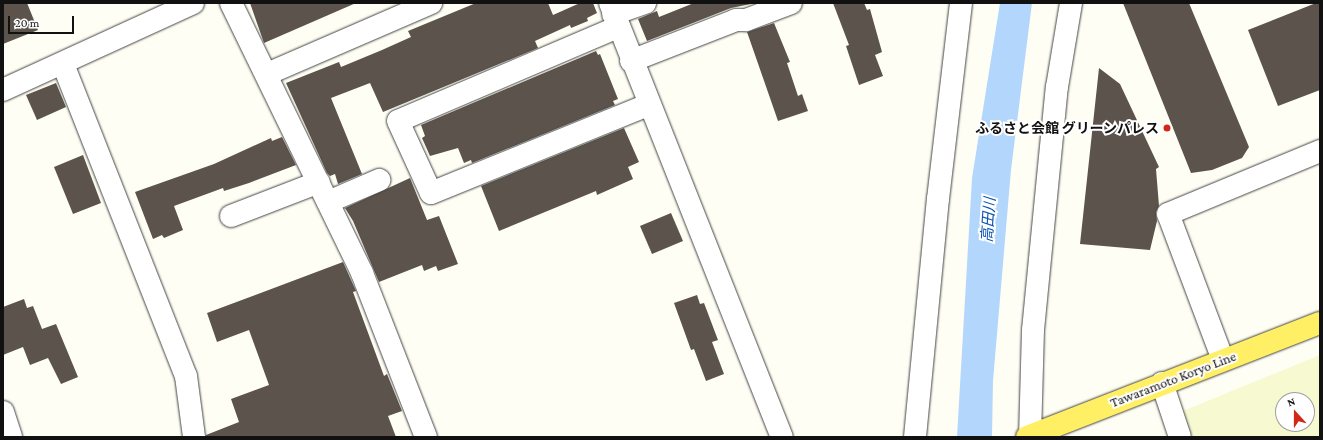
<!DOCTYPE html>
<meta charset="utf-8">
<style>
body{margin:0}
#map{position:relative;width:1323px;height:440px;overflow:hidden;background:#fffef4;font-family:"Crimson Pro","Noto Sans JP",serif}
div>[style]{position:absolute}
.farmland>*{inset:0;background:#f7f9d0}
.water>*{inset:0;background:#b3d7fc}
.building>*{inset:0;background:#5b534c}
.roads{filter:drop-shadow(0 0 1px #444) drop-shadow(0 0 1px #444)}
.minor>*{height:22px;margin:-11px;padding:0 11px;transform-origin:11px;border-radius:11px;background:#fff}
.major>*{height:22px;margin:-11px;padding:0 11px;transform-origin:11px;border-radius:11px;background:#ffef64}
.dots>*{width:11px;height:11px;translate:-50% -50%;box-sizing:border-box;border:2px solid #fff;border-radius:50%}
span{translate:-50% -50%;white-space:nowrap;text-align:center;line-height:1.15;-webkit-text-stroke:4px #fff;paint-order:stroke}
.poi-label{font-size:14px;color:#111;font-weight:700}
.right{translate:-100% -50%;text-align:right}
.street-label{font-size:14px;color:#111}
.water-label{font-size:15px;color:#0b52b2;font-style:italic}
.frame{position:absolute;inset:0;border:4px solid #111;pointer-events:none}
.north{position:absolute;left:1275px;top:392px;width:40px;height:40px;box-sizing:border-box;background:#fff;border:1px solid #a0a0a0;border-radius:50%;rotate:339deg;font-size:11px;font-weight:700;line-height:16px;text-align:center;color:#111}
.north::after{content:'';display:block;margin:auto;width:14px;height:18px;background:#d12918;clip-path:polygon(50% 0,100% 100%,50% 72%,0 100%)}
.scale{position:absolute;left:8px;top:16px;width:66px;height:18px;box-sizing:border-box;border:2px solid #111;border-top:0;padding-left:5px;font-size:12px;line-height:14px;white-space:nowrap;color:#111;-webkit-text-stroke:3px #fff;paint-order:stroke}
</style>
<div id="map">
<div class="farmland">
<i style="clip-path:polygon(evenodd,1320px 355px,1320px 437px,1192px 437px,1183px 411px,1320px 355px,1283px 400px,1307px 400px,1307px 424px,1283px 424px,1283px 400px)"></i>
</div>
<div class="water">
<i style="clip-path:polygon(1000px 3px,1032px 3px,1011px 170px,993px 381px,992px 437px,957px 437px,972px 178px)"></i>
</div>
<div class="building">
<i style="clip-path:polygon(3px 3px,27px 3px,38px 30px,3px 44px)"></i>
<i style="clip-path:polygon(250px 3px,356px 3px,264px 43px)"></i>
<i style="clip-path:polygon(476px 3px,548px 3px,553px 15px,580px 3px,593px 3px,597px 13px,587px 18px,588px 21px,571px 28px,570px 25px,535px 41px,538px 48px,383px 112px,370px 83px,331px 98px,362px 174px,338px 184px,335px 174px,330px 176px,327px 173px,286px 83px,339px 62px,341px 67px,382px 50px,411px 37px,408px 31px)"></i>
<i style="clip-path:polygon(694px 3px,751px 4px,731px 8px,647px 41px,638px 19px,657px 11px,659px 17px)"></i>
<i style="clip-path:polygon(833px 3px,864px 3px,867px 10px,870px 9px,882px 52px,875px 55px,883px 76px,859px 85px,846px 46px,849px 45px)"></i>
<i style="clip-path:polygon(1123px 3px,1189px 3px,1249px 147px,1242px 158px,1212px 170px,1191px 173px)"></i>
<i style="clip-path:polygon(1316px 3px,1320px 3px,1320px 90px,1278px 106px,1248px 30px)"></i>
<i style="clip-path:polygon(774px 23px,790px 62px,787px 63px,798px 96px,802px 94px,808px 111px,778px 121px,747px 32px)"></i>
<i style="clip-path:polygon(596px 51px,598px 55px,600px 54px,618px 99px,613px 101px,615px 105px,472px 163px,471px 160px,464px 163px,458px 148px,430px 156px,422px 138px,425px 136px,421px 125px)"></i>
<i style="clip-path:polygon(1099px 68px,1120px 84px,1159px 167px,1156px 169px,1159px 206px,1156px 212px,1157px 221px,1150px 250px,1080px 244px)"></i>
<i style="clip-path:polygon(56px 83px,66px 107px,37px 120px,26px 95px)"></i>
<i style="clip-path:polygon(624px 128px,639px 162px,628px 167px,633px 179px,597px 195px,596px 191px,499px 231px,481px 186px)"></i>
<i style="clip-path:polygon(282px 137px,296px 165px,249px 183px,224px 191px,223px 188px,174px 206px,183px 230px,164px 238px,162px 235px,153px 239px,135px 192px,214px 164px,271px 138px,272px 141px)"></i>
<i style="clip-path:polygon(83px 155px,101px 203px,73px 214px,54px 167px)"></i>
<i style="clip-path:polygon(410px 178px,427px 220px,439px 216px,458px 264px,438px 271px,436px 266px,424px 271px,422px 265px,379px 282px,353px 221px,345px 208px)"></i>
<i style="clip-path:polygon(671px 213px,683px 241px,652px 254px,640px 226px)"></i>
<i style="clip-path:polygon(343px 262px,356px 291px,353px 292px,384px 376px,387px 374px,402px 411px,388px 416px,396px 437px,206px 437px,206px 435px,239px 422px,231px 399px,269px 385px,249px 330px,217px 342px,207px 313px)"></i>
<i style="clip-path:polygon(697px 295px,700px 304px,704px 303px,718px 340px,712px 342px,724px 374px,706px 381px,694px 349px,691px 350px,674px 303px)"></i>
<i style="clip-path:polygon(24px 299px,27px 308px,33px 306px,42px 329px,56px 324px,78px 377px,61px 384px,48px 358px,30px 365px,23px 347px,3px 355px,3px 307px)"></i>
</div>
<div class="roads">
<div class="minor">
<i style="left:231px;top:3px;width:300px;rotate:64.1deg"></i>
<i style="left:362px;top:273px;width:176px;rotate:68.7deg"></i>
<i style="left:610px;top:3px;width:467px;rotate:68.4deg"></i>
<i style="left:613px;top:14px;width:34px;rotate:-19deg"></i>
<i style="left:618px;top:27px;width:239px;rotate:156.9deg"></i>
<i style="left:398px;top:121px;width:79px;rotate:65.4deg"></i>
<i style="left:431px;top:193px;width:234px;rotate:-22.1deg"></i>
<i style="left:631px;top:61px;width:113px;rotate:-21.3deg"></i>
<i style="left:736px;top:20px;width:10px"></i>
<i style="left:746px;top:20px;width:48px;rotate:-20.7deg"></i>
<i style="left:63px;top:64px;width:335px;rotate:68.5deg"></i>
<i style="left:186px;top:376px;width:62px;rotate:82.5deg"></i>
<i style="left:267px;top:74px;width:179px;rotate:-23.4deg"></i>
<i style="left:3px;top:90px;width:209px;rotate:-24.6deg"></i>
<i style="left:328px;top:202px;width:56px;rotate:-23.3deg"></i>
<i style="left:231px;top:216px;width:94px;rotate:-21.1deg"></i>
<i style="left:1223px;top:360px;width:156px;rotate:-110.6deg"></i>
<i style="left:1168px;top:214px;width:165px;rotate:-22.5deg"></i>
<i style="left:1162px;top:383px;width:57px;rotate:71.6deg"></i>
<i style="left:3px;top:412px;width:26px;rotate:72deg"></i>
<i style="left:915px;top:437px;width:239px;rotate:-84.5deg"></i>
<i style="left:938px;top:199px;width:197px;rotate:-83.3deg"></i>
<i style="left:1030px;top:437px;width:107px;rotate:-88.4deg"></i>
<i style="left:1033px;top:330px;width:244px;rotate:-84.4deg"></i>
<i style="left:1057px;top:87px;width:85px;rotate:-80.5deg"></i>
</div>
<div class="major">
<i style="left:1027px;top:437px;width:314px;rotate:-21.3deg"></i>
</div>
</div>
<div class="dots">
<i style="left:1167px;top:128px;background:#d12918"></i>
</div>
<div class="poi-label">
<span class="right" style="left:1159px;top:128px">ふるさと会館 グリーンパレス</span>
</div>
<div class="street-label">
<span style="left:1173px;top:379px;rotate:-21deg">Tawaramoto Koryo Line</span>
</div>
<div class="water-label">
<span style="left:989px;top:220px;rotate:-86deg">高田川</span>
</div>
<div class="frame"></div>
<div class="north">N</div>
<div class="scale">20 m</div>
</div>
